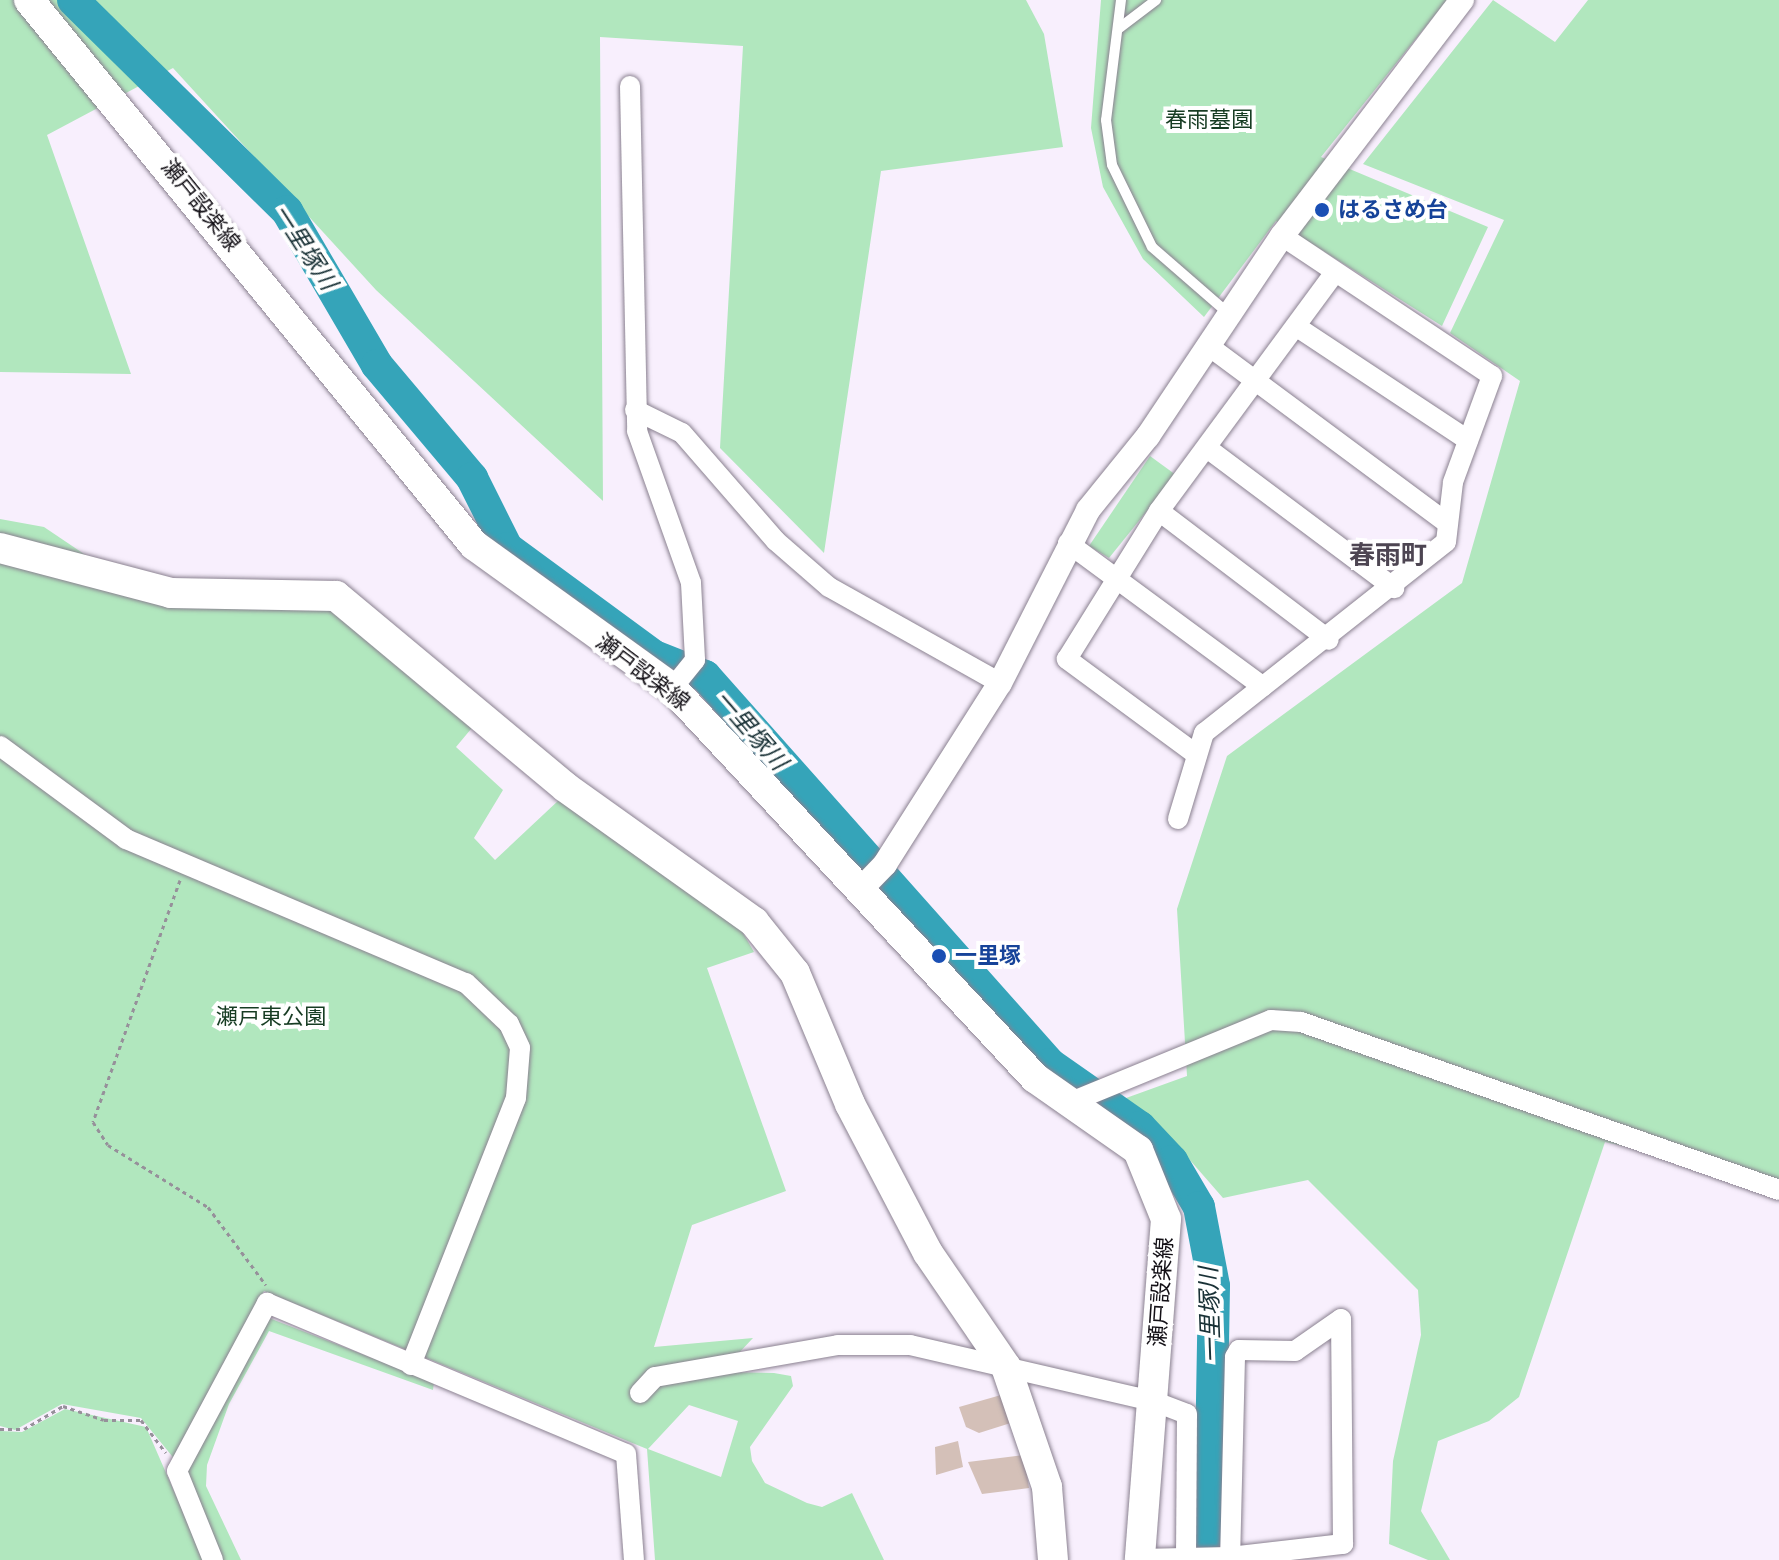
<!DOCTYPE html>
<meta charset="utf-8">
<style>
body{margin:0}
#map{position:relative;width:1779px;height:1560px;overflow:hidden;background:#f8effd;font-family:Helvetica,"Noto Sans JP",sans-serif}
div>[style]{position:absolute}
.green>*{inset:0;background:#b1e7be}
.river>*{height:32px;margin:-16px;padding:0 16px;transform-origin:16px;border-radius:16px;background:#35a4b9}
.building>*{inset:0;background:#d4c0b8}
.path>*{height:3px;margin-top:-1.5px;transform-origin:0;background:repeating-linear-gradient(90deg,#96909a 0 4px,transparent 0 8px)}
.roads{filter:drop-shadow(0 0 2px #8a8190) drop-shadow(0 0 2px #8a8190)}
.service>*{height:10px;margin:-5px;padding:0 5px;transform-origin:5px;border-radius:5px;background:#fff}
.minor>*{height:20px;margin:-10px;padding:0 10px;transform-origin:10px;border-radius:10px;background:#fff}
.tertiary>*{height:24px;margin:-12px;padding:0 12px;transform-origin:12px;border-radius:12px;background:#fff}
.primary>*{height:30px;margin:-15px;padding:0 15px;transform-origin:15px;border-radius:15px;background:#fff}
.dots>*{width:22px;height:22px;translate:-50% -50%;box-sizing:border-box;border:4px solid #fff;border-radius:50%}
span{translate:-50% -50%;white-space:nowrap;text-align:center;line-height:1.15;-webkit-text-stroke:8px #fff;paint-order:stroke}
.park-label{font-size:22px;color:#173c23}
.street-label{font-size:22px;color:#131016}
.transit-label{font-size:22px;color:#164399;font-weight:700}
.left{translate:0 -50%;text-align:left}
.water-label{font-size:24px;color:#193136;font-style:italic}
.quarter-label{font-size:26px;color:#4d4552;font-weight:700}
</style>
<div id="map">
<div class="green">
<i style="clip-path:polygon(0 0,1026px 0,1044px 34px,1063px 147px,881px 171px,824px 553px,720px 448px,743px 46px,600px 37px,603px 501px,376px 290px,173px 68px,47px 135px,131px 374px,0 372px)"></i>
<i style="clip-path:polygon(1101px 0,1447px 0,1321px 157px,1488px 227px,1442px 326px,1276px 221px,1204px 317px,1143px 259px,1103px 187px,1091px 128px)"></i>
<i style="clip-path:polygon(1493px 0,1555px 42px,1588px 0,1779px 0,1779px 1181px,1605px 1142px,1519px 1397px,1489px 1421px,1438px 1441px,1421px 1511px,1450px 1560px,1428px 1560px,1389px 1544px,1393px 1461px,1421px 1335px,1418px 1290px,1308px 1180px,1223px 1198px,1162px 1128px,1115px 1102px,1187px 1076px,1177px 909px,1227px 756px,1462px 583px,1520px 381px,1450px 333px,1504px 220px,1363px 164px)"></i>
<i style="clip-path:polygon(1150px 456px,1176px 475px,1109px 558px,1089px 546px)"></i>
<i style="clip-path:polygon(0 519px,44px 527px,90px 558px,0 542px)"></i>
<i style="clip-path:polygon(evenodd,0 557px,325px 602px,476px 723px,456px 747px,503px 790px,474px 838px,495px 860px,560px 799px,740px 928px,754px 952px,707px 968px,786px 1191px,692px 1225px,654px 1347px,753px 1338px,721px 1372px,774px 1373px,791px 1376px,793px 1386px,750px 1447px,752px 1461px,765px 1483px,807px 1503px,822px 1507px,852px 1493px,884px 1560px,655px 1560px,647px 1449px,264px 1291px,176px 1461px,141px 1418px,62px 1404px,15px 1430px,0 1426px,0 557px,689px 1405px,738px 1421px,721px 1477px,648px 1449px,689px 1405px)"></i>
<i style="clip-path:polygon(269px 1318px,434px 1382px,433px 1390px,269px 1331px,229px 1404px,207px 1465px,206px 1486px,241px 1560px,219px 1560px,185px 1470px)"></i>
<i style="clip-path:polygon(65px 1409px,146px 1427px,204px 1560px,0 1560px,0 1431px,22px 1432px)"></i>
</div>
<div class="river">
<i style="left:73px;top:0;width:301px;rotate:44.6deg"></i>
<i style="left:287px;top:211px;width:178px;rotate:59.7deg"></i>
<i style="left:377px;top:365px;width:148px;rotate:49.9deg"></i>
<i style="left:472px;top:478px;width:78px;rotate:63.4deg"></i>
<i style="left:507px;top:548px;width:182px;rotate:36.3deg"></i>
<i style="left:654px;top:656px;width:55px;rotate:21.4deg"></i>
<i style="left:705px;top:676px;width:519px;rotate:48.36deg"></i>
<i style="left:1050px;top:1064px;width:110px;rotate:35deg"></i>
<i style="left:1140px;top:1127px;width:47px;rotate:46.7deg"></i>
<i style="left:1172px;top:1161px;width:53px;rotate:59.6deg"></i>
<i style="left:1199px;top:1207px;width:80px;rotate:79.2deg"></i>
<i style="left:1214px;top:1286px;width:274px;rotate:91deg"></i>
</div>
<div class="building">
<i style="clip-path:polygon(1001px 1395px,1017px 1421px,979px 1433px,966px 1427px,959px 1407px)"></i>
<i style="clip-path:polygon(958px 1441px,963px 1467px,936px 1475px,935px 1447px)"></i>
<i style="clip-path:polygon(1024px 1455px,1029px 1488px,982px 1494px,968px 1462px)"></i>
</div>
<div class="path">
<i style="left:180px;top:880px;width:257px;rotate:109.8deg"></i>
<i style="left:93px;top:1122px;width:27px;rotate:57deg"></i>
<i style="left:108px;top:1145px;width:118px;rotate:31.8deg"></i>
<i style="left:208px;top:1207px;width:97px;rotate:53.4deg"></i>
<i style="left:0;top:1429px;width:24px"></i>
<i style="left:24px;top:1429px;width:45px;rotate:-30.5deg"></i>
<i style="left:63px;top:1406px;width:43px;rotate:18.9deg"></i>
<i style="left:104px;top:1420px;width:37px"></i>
<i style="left:141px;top:1420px;width:41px;rotate:52.9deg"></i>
</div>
<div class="roads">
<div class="service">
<i style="left:1121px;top:0;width:121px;rotate:97.1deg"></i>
<i style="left:1106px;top:120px;width:45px;rotate:82.4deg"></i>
<i style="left:1112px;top:165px;width:91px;rotate:64deg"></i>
<i style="left:1152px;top:247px;width:102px;rotate:41deg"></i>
<i style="left:1118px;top:29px;width:48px;rotate:-37.3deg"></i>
</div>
<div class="minor">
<i style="left:630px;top:86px;width:345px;rotate:88.8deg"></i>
<i style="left:637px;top:431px;width:161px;rotate:70.4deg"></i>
<i style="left:691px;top:583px;width:77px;rotate:87deg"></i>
<i style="left:695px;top:660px;width:36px;rotate:129deg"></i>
<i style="left:1297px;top:327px;width:205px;rotate:33.5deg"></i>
<i style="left:1210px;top:347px;width:294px;rotate:36.6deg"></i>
<i style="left:635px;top:410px;width:52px;rotate:26.1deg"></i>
<i style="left:682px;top:433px;width:143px;rotate:49deg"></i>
<i style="left:776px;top:541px;width:70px;rotate:41deg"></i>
<i style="left:829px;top:587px;width:196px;rotate:29.3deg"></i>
<i style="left:1207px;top:448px;width:234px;rotate:36.8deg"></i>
<i style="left:1159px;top:511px;width:213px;rotate:37.2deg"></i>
<i style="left:1068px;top:543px;width:242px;rotate:36.4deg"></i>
<i style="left:0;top:746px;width:157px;rotate:36.4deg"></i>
<i style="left:126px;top:839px;width:369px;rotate:23deg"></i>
<i style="left:466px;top:983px;width:59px;rotate:43.6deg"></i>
<i style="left:509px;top:1024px;width:26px;rotate:65deg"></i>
<i style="left:520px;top:1048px;width:50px;rotate:94.6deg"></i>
<i style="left:516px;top:1098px;width:287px;rotate:111.5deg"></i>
<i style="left:1197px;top:755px;width:162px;rotate:-143.6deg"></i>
<i style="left:1067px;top:659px;width:174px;rotate:-58.1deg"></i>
<i style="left:1159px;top:511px;width:295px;rotate:-53.6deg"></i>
<i style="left:1178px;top:819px;width:90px;rotate:-73.2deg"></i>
<i style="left:1204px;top:733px;width:308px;rotate:-38.3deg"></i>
<i style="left:1446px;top:542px;width:60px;rotate:-83.3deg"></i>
<i style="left:1453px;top:482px;width:113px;rotate:-69.8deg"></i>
<i style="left:1492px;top:376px;width:252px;rotate:-146.3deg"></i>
<i style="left:1071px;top:1102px;width:216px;rotate:-22.3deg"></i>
<i style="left:1271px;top:1020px;width:30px;rotate:4deg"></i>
<i style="left:1301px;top:1022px;width:507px;rotate:19.36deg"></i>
<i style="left:640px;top:1393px;width:22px;rotate:-47deg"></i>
<i style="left:655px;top:1377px;width:186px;rotate:-9.9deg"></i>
<i style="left:838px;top:1345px;width:72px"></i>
<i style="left:910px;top:1345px;width:249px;rotate:13deg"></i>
<i style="left:1153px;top:1401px;width:36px;rotate:21deg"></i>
<i style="left:1187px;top:1414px;width:146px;rotate:90.4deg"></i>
<i style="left:1140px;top:1559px;width:90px;rotate:-1.3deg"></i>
<i style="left:1230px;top:1557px;width:114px;rotate:-6.6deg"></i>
<i style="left:1343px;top:1544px;width:225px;rotate:-90.5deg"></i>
<i style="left:1341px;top:1319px;width:56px;rotate:145.2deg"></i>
<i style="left:1295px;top:1351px;width:56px;rotate:-179deg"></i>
<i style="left:1239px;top:1350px;width:8px;rotate:120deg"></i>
<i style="left:1235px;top:1357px;width:200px;rotate:91.4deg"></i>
<i style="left:1230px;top:1557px;width:3px;rotate:108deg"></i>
<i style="left:213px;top:1560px;width:96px;rotate:-112deg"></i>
<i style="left:177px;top:1471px;width:191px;rotate:-61.8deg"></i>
<i style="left:267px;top:1303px;width:389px;rotate:22.8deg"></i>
<i style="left:626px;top:1454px;width:106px;rotate:85.7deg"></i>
</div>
<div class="tertiary">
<i style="left:861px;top:889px;width:35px;rotate:-46deg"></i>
<i style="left:885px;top:864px;width:214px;rotate:-57.6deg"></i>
<i style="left:1000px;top:683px;width:194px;rotate:-63deg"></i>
<i style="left:1088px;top:510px;width:95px;rotate:-51deg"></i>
<i style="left:1148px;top:436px;width:241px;rotate:-56.2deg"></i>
<i style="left:1282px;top:236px;width:297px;rotate:-52.7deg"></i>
</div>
<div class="primary">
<i style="left:29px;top:0;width:704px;rotate:50.77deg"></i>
<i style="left:474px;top:545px;width:244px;rotate:35.8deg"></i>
<i style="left:672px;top:688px;width:533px;rotate:47.05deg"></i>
<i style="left:1035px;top:1078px;width:126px;rotate:35deg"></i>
<i style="left:1138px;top:1150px;width:74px;rotate:67.9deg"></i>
<i style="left:1166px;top:1219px;width:342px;rotate:94.4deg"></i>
<i style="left:0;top:548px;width:177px;rotate:14.7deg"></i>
<i style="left:171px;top:593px;width:165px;rotate:1deg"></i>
<i style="left:336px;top:596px;width:298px;rotate:39.8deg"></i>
<i style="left:565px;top:787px;width:232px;rotate:35.5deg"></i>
<i style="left:754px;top:922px;width:65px;rotate:51.2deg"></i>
<i style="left:795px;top:973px;width:142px;rotate:67.2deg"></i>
<i style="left:850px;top:1104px;width:168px;rotate:62.4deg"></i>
<i style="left:928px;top:1253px;width:138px;rotate:55.6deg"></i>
<i style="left:1006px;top:1367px;width:127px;rotate:71.1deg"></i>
<i style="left:1047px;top:1487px;width:73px;rotate:85.3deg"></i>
</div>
</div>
<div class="dots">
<i style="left:1322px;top:210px;background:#1a4fb4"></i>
<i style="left:939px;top:956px;background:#1a4fb4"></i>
</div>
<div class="park-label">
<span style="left:1209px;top:120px">春雨墓園</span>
<span style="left:271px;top:1017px">瀬戸東公園</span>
</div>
<div class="street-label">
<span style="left:201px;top:205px;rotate:51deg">瀬戸設楽線</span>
<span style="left:643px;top:672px;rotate:37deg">瀬戸設楽線</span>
<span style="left:1161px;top:1292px;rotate:-86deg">瀬戸設楽線</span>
</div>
<div class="transit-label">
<span class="left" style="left:1338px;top:210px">はるさめ台</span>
<span class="left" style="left:955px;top:956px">一里塚</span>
</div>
<div class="water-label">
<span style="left:305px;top:247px;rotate:57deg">一里塚川</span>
<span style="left:751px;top:730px;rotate:49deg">一里塚川</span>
<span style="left:1210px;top:1315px;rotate:-92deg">一里塚川</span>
</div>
<div class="quarter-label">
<span style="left:1388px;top:556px">春雨町</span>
</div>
</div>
